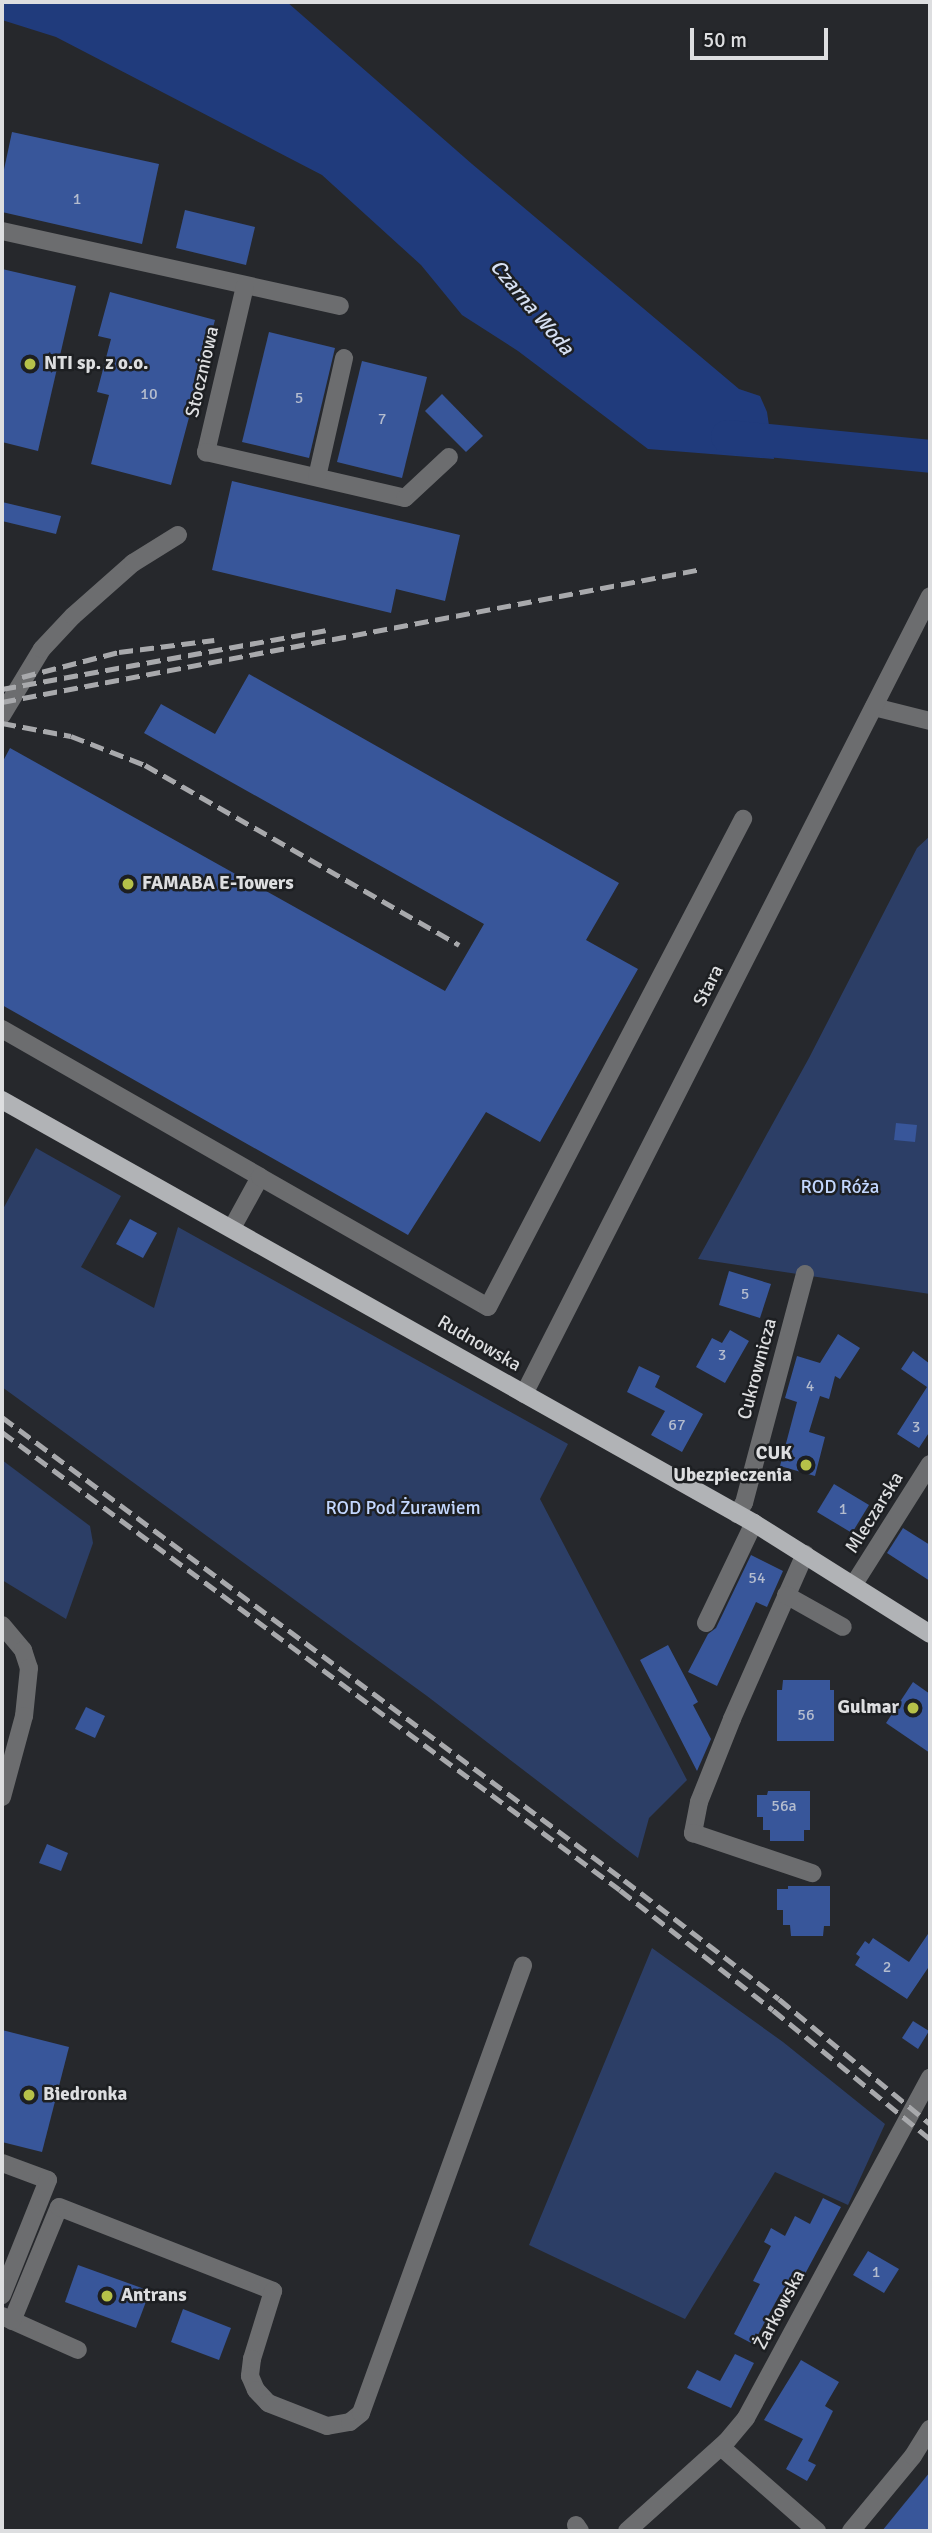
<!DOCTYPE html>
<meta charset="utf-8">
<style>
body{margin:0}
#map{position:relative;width:932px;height:2533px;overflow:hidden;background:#26282c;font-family:Signika,sans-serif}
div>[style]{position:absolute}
.green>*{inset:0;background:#2c3e66}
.water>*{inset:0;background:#203b7c}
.river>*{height:33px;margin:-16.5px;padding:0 16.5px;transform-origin:16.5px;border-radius:16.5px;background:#203b7c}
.building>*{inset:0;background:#38569a}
.minor>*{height:18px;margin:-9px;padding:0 9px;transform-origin:9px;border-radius:9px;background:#6c6d6f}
.major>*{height:18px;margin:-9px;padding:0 9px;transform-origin:9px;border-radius:9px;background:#b1b3b6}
.rail>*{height:5px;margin-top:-2.5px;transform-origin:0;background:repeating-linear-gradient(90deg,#a8a9ac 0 14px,transparent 0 21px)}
.dots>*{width:19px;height:19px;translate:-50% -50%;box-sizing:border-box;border:4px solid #1d1f22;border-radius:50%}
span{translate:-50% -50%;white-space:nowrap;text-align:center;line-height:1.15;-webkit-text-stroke:5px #1d1f22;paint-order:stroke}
.number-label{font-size:16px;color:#b4bcce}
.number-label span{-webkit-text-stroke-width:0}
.poi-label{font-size:19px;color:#dddee0;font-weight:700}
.left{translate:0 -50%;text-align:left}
.right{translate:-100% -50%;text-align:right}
.street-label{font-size:19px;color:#dddee0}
.park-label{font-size:19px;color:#c3d7fe}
.water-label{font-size:21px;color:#d6e0f3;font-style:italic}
.frame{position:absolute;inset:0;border:4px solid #dddee0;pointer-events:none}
.scale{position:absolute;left:690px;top:28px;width:138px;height:32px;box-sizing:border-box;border:4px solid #dddee0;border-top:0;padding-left:9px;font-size:21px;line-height:24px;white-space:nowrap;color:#dddee0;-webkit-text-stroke:5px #1d1f22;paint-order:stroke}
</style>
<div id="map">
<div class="green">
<i style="clip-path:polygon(930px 836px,930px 1294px,698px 1259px,809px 1058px,917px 848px)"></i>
<i style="clip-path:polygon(36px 1148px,121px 1196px,81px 1267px,154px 1308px,178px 1227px,568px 1444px,540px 1499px,687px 1780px,649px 1818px,638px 1858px,427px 1696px,2px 1387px,2px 1211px)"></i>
<i style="clip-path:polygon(2px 1460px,90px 1526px,93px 1543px,66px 1619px,2px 1580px)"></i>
<i style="clip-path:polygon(652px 1948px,783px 2042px,885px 2124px,848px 2205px,775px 2172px,685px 2319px,529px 2245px)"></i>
</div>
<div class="water">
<i style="clip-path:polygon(2px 2px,287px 2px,472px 164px,739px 389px,760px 396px,767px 412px,774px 459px,648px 449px,518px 351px,462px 315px,421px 265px,322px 175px,56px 37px,2px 20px)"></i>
</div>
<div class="river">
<i style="left:727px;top:436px;width:204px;rotate:5.6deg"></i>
</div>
<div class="building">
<i style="clip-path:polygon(12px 132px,159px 164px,142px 244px,2px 212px,2px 179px)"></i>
<i style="clip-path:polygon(185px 210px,255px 227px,246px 265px,176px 248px)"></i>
<i style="clip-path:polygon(2px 269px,76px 286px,38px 451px,2px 442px)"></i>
<i style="clip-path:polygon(110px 292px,215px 320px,171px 485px,91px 464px,109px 395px,97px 392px,111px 339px,98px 336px)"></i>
<i style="clip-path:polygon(269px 332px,335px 348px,309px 458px,242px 442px)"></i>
<i style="clip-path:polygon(362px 361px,427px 377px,402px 478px,337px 462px)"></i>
<i style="clip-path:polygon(442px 394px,483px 436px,466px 452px,425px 411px)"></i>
<i style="clip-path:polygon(232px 481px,460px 535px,445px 601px,396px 589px,391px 613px,212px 570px)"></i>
<i style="clip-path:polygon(2px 502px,61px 516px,56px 534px,2px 521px)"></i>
<i style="clip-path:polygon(249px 674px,619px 883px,586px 940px,638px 969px,540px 1142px,486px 1112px,408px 1235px,2px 1005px,2px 763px,10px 748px,445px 991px,484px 924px,144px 733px,161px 704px,215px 734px)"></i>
<i style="clip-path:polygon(896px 1123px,917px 1125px,915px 1142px,894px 1140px)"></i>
<i style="clip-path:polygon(130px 1219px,157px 1233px,143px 1258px,116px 1244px)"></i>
<i style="clip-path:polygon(729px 1271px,771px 1284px,760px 1318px,719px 1305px)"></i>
<i style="clip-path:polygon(730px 1330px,749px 1341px,725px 1383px,696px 1367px,712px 1338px,722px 1343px)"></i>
<i style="clip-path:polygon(838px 1334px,860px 1348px,840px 1379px,835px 1376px,829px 1399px,820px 1396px,809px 1432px,825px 1437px,815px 1476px,780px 1466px,797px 1402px,785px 1398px,797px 1356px,820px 1363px)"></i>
<i style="clip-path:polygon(913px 1351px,930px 1364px,930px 1431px,919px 1448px,897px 1434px,927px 1387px,901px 1369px)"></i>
<i style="clip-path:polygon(639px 1366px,660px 1376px,655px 1387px,703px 1414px,682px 1452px,651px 1435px,665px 1411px,627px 1392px)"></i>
<i style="clip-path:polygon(834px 1484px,869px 1505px,852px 1533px,817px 1512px)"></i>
<i style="clip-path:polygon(903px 1528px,930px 1545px,930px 1581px,887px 1553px)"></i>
<i style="clip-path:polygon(751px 1555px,783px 1571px,767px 1607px,756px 1602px,717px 1686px,688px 1672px,708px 1634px,716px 1628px)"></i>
<i style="clip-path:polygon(668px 1645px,698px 1702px,693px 1705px,711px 1739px,697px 1771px,640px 1660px)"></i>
<i style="clip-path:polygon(783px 1680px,830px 1680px,830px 1690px,834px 1690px,834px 1741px,777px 1741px,777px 1690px,782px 1690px)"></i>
<i style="clip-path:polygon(913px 1682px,930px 1694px,930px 1753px,886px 1723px)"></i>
<i style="clip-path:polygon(86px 1707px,105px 1716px,95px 1738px,75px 1729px)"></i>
<i style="clip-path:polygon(768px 1791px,810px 1791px,810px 1830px,804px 1830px,804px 1841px,770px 1841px,770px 1830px,763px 1830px,763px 1817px,757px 1817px,757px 1795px,767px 1795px)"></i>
<i style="clip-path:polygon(47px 1844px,68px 1853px,61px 1871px,39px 1863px)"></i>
<i style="clip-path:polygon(788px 1886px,830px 1886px,830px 1926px,824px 1926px,823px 1936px,791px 1936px,790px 1925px,783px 1925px,783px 1910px,777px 1910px,777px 1889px,788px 1889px)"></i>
<i style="clip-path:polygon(930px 1931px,930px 1965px,907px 1999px,855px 1965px,860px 1957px,856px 1954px,865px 1941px,869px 1944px,873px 1938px,909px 1962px)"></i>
<i style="clip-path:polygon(913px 2021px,929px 2031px,918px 2049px,902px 2038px)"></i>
<i style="clip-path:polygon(2px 2030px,69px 2047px,42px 2152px,2px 2142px)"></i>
<i style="clip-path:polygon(823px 2198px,841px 2207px,791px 2300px,780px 2294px,753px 2344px,734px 2334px,760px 2284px,753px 2281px,771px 2246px,764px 2242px,771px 2228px,785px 2236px,795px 2216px,810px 2224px)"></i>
<i style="clip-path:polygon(868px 2251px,899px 2269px,884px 2293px,853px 2275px)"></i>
<i style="clip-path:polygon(78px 2265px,150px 2291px,136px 2328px,65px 2302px)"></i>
<i style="clip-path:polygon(183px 2309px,231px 2328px,219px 2360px,171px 2342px)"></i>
<i style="clip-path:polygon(735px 2354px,754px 2363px,731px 2408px,687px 2388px,697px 2370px,720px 2381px)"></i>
<i style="clip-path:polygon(801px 2360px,839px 2382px,825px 2406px,833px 2411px,808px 2461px,816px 2465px,807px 2481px,786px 2469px,803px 2439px,764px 2420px)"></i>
<i style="clip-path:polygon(930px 2472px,930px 2531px,882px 2531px)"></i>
</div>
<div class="minor">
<i style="left:2px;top:231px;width:346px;rotate:12.5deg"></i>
<i style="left:245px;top:286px;width:171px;rotate:103.2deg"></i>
<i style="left:206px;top:452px;width:204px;rotate:13deg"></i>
<i style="left:405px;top:498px;width:60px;rotate:-43deg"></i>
<i style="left:317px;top:477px;width:122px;rotate:-77.2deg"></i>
<i style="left:874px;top:707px;width:58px;rotate:14deg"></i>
<i style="left:2px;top:715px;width:77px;rotate:-58.8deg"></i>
<i style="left:42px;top:649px;width:45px;rotate:-46.8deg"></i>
<i style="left:73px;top:616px;width:80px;rotate:-41.5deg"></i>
<i style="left:133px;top:563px;width:53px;rotate:-31.9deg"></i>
<i style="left:2px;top:1029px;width:297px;rotate:29.8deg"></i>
<i style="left:232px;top:1228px;width:58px;rotate:-61.2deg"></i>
<i style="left:260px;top:1177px;width:262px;rotate:29.7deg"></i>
<i style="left:488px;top:1307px;width:551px;rotate:-62.41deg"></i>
<i style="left:524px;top:1394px;width:895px;rotate:-63.03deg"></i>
<i style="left:737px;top:1514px;width:13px;rotate:-58deg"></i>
<i style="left:744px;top:1503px;width:237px;rotate:-75.1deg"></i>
<i style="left:805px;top:1554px;width:180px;rotate:113.9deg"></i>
<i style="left:732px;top:1719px;width:89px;rotate:111.7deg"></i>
<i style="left:699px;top:1802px;width:32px;rotate:101deg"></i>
<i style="left:693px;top:1833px;width:126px;rotate:18.6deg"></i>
<i style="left:854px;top:1584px;width:142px;rotate:-57.7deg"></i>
<i style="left:786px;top:1595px;width:65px;rotate:29.3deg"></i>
<i style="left:706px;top:1623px;width:111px;rotate:-64.4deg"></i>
<i style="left:2px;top:1625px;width:33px;rotate:50deg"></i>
<i style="left:23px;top:1650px;width:19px;rotate:72deg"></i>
<i style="left:29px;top:1668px;width:48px;rotate:95.9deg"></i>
<i style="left:24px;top:1716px;width:84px;rotate:105.2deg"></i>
<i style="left:2px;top:2163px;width:49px;rotate:20.3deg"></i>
<i style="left:48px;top:2180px;width:124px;rotate:111.8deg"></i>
<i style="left:2px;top:2316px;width:83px;rotate:24.1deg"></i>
<i style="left:12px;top:2321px;width:123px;rotate:-67.6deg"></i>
<i style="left:59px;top:2207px;width:230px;rotate:21.4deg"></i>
<i style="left:273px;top:2291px;width:71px;rotate:107.2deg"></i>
<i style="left:252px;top:2359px;width:17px;rotate:97deg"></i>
<i style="left:250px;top:2376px;width:15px;rotate:67deg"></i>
<i style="left:256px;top:2390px;width:18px;rotate:47deg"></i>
<i style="left:268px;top:2403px;width:63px;rotate:21.3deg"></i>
<i style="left:327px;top:2426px;width:23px;rotate:-10deg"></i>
<i style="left:350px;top:2422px;width:14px;rotate:-39deg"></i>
<i style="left:361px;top:2413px;width:476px;rotate:-70.1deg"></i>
<i style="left:721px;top:2447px;width:128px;rotate:41.2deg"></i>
<i style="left:576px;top:2525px;width:7px;rotate:56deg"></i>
<i style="left:627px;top:2531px;width:133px;rotate:-42deg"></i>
<i style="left:726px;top:2442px;width:31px;rotate:-50deg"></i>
<i style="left:746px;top:2418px;width:387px;rotate:-61.6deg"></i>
<i style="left:851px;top:2531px;width:97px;rotate:-50.4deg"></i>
<i style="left:913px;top:2456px;width:32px;rotate:-58deg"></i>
</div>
<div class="major">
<i style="left:2px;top:1100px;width:863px;rotate:29.36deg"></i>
<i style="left:754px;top:1523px;width:208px;rotate:32.2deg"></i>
</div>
<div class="rail">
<i style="left:22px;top:677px;width:100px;rotate:-14.5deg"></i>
<i style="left:119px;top:652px;width:96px;rotate:-7.2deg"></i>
<i style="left:2px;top:689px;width:329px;rotate:-10.3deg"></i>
<i style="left:2px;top:702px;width:713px;rotate:-10.76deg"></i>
<i style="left:2px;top:723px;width:70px;rotate:10.7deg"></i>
<i style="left:71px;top:736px;width:79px;rotate:21.4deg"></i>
<i style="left:145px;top:765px;width:362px;rotate:29.8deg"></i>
<i style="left:2px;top:1417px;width:775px;rotate:36.66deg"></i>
<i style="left:624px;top:1880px;width:195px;rotate:37.5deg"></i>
<i style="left:779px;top:1999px;width:196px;rotate:39.6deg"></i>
<i style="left:2px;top:1432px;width:769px;rotate:36.54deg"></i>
<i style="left:620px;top:1890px;width:194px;rotate:38.1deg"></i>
<i style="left:773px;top:2010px;width:203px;rotate:39.4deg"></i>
</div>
<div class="dots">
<i style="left:30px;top:364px;background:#b6c149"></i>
<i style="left:128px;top:884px;background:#b6c149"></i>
<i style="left:806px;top:1465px;background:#b6c149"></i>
<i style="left:913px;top:1708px;background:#b6c149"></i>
<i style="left:29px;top:2095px;background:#b6c149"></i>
<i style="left:107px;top:2296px;background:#b6c149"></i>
</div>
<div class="number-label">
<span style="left:77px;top:199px">1</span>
<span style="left:149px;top:394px">10</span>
<span style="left:299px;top:398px">5</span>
<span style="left:382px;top:419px">7</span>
<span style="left:745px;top:1294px">5</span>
<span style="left:722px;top:1355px">3</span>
<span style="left:810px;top:1386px">4</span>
<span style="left:677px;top:1425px">67</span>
<span style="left:916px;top:1427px">3</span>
<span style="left:843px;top:1509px">1</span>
<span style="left:757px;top:1578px">54</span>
<span style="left:806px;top:1715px">56</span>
<span style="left:784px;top:1806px">56a</span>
<span style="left:887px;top:1967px">2</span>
<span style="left:876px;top:2272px">1</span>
</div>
<div class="poi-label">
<span class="left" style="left:44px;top:364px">NTI sp. z o.o.</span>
<span class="left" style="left:142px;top:884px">FAMABA E-Towers</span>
<span class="right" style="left:792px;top:1465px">CUK<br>Ubezpieczenia</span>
<span class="right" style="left:899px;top:1708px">Gulmar</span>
<span class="left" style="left:43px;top:2095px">Biedronka</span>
<span class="left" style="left:121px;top:2296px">Antrans</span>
</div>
<div class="street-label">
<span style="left:203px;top:372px;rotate:-77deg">Stoczniowa</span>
<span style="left:709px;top:986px;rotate:-63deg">Stara</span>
<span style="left:479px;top:1344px;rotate:30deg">Rudnowska</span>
<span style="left:758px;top:1369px;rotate:-75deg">Cukrownicza</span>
<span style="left:875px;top:1513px;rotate:-58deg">Mleczarska</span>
<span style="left:780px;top:2310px;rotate:-62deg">Żarkowska</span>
</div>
<div class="park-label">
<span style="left:840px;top:1188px">ROD Róża</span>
<span style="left:403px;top:1509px">ROD Pod Żurawiem</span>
</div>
<div class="water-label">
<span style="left:532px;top:307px;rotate:50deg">Czarna Woda</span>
</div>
<div class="frame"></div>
<div class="scale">50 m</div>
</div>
